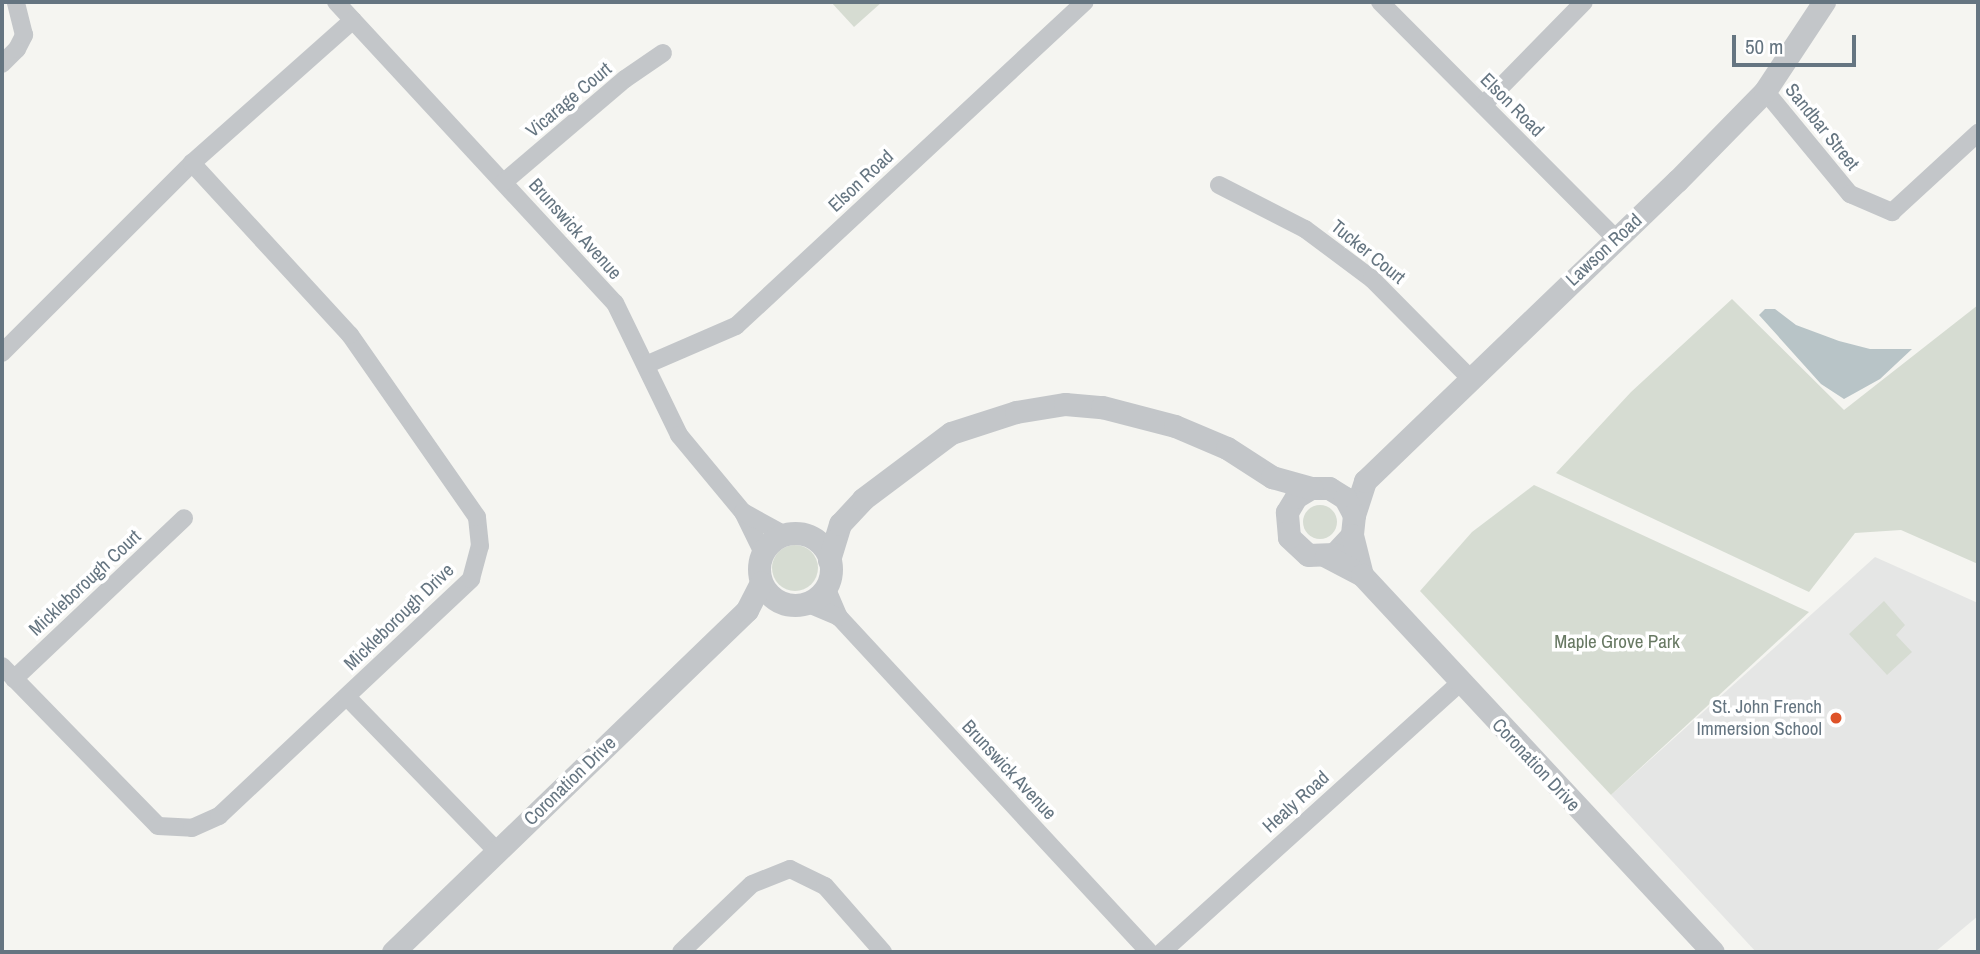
<!DOCTYPE html>
<style>
body{margin:0}
#map{position:relative;width:1980px;height:954px;overflow:hidden;background:#f5f5f1;font-family:"Archivo Narrow",sans-serif}
div>[style]{position:absolute}
.built>*{inset:0;background:#e5e6e5}
.green>*{inset:0;background:#d6dcd2}
.round{border-radius:50%}
.water>*{inset:0;background:#b8c4c7}
.minor>*{height:18px;margin:-9px;padding:0 9px;transform-origin:9px;border-radius:9px;background:#c3c6c9}
.tertiary>*{height:23px;margin:-11.5px;padding:0 11.5px;transform-origin:11.5px;border-radius:11.5px;background:#c3c6c9}
.tertiary>.ring{margin:-11.5px;padding:0;box-sizing:content-box;background:none;border:23px solid #c3c6c9;border-radius:50%}
.dots>*{width:19px;height:19px;translate:-50% -50%;box-sizing:border-box;border:4px solid #fff;border-radius:50%}
span{translate:-50% -50%;white-space:nowrap;text-align:center;line-height:1.15;-webkit-text-stroke:7px #fff;paint-order:stroke}
.street-label{font-size:19px;color:#657581}
.park-label{font-size:19px;color:#687963}
.poi-label{font-size:19px;color:#657581}
.right{translate:-100% -50%;text-align:right}
.frame{position:absolute;inset:0;border:4px solid #657581;pointer-events:none}
.scale{position:absolute;left:1732px;top:35px;width:124px;height:32px;box-sizing:border-box;border:4px solid #657581;border-top:0;padding-left:9px;font-size:21px;line-height:24px;white-space:nowrap;color:#657581;-webkit-text-stroke:5px #fff;paint-order:stroke}
</style>
<div id="map">
<div class="built">
<i style="clip-path:polygon(1875px 557px,1978px 603px,1978px 916px,1935px 952px,1756px 952px,1611px 795px)"></i>
</div>
<div class="green">
<i style="clip-path:polygon(831px 2px,882px 2px,854px 27px)"></i>
<i style="clip-path:polygon(1732px 299px,1844px 410px,1978px 305px,1978px 564px,1901px 530px,1855px 533px,1809px 592px,1556px 473px,1631px 392px)"></i>
<i style="clip-path:polygon(1534px 485px,1809px 612px,1611px 795px,1420px 591px,1472px 532px)"></i>
<i class="round" style="left:1303px;top:505px;width:34px;height:34px"></i>
<i class="round" style="left:772px;top:545px;width:46px;height:46px"></i>
<i style="clip-path:polygon(1884px 601px,1905px 625px,1896px 635px,1912px 652px,1887px 675px,1849px 634px)"></i>
</div>
<div class="water">
<i style="clip-path:polygon(1765px 309px,1775px 309px,1796px 325px,1839px 341px,1870px 349px,1912px 349px,1880px 379px,1844px 399px,1821px 384px,1759px 315px)"></i>
</div>
<div class="minor">
<i style="left:336px;top:2px;width:410px;rotate:47.2deg"></i>
<i style="left:615px;top:303px;width:147px;rotate:64.1deg"></i>
<i style="left:679px;top:435px;width:100px;rotate:50.3deg"></i>
<i style="left:743px;top:512px;width:46px;rotate:64deg"></i>
<i style="left:1380px;top:2px;width:334px;rotate:45.1deg"></i>
<i style="left:2px;top:64px;width:21px;rotate:-45deg"></i>
<i style="left:17px;top:49px;width:16px;rotate:-63deg"></i>
<i style="left:24px;top:35px;width:34px;rotate:-104deg"></i>
<i style="left:1765px;top:91px;width:134px;rotate:50.5deg"></i>
<i style="left:1850px;top:194px;width:46px;rotate:23.2deg"></i>
<i style="left:1892px;top:212px;width:117px;rotate:-42.6deg"></i>
<i style="left:1483px;top:105px;width:144px;rotate:-45.6deg"></i>
<i style="left:504px;top:182px;width:159px;rotate:-40.4deg"></i>
<i style="left:625px;top:79px;width:46px;rotate:-34.4deg"></i>
<i style="left:1219px;top:185px;width:97px;rotate:27.1deg"></i>
<i style="left:1305px;top:229px;width:84px;rotate:36.7deg"></i>
<i style="left:1372px;top:279px;width:141px;rotate:45.3deg"></i>
<i style="left:2px;top:353px;width:269px;rotate:-45deg"></i>
<i style="left:648px;top:364px;width:96px;rotate:-23.4deg"></i>
<i style="left:736px;top:326px;width:476px;rotate:-42.9deg"></i>
<i style="left:743px;top:512px;width:48px;rotate:28.7deg"></i>
<i style="left:826px;top:587px;width:33px;rotate:67deg"></i>
<i style="left:839px;top:617px;width:456px;rotate:47.2deg"></i>
<i style="left:806px;top:603px;width:36px;rotate:23deg"></i>
<i style="left:2px;top:666px;width:223px;rotate:45.7deg"></i>
<i style="left:158px;top:826px;width:34px;rotate:3deg"></i>
<i style="left:192px;top:828px;width:30px;rotate:-24deg"></i>
<i style="left:219px;top:816px;width:346px;rotate:-43.2deg"></i>
<i style="left:471px;top:579px;width:34px;rotate:-75deg"></i>
<i style="left:480px;top:546px;width:29px;rotate:-96deg"></i>
<i style="left:477px;top:517px;width:222px;rotate:-124.9deg"></i>
<i style="left:350px;top:335px;width:234px;rotate:-132.6deg"></i>
<i style="left:192px;top:163px;width:215px;rotate:-41.6deg"></i>
<i style="left:14px;top:679px;width:234px;rotate:-43.4deg"></i>
<i style="left:347px;top:697px;width:215px;rotate:45.8deg"></i>
<i style="left:681px;top:952px;width:98px;rotate:-43.8deg"></i>
<i style="left:752px;top:884px;width:41px;rotate:-21.5deg"></i>
<i style="left:790px;top:869px;width:39px;rotate:26deg"></i>
<i style="left:825px;top:886px;width:88px;rotate:48.7deg"></i>
<i style="left:1162px;top:952px;width:400px;rotate:-42.1deg"></i>
</div>
<div class="tertiary">
<i style="left:1354px;top:515px;width:36px;rotate:-72deg"></i>
<i style="left:1365px;top:481px;width:433px;rotate:-43.9deg"></i>
<i style="left:1677px;top:181px;width:126px;rotate:-45.6deg"></i>
<i style="left:1765px;top:91px;width:107px;rotate:-56.5deg"></i>
<i class="ring" style="left:759px;top:533px;width:49px;height:49px"></i>
<i style="left:1352px;top:535px;width:26px;rotate:133deg"></i>
<i style="left:1334px;top:554px;width:26px;rotate:178deg"></i>
<i style="left:1308px;top:555px;width:26px;rotate:-137deg"></i>
<i style="left:1289px;top:537px;width:25px;rotate:-95deg"></i>
<i style="left:1287px;top:512px;width:17px;rotate:-59deg"></i>
<i style="left:1296px;top:497px;width:17px;rotate:-31deg"></i>
<i style="left:1311px;top:488px;width:18px"></i>
<i style="left:1329px;top:488px;width:19px;rotate:32deg"></i>
<i style="left:1345px;top:498px;width:19px;rotate:62deg"></i>
<i style="left:1354px;top:515px;width:20px;rotate:96deg"></i>
<i style="left:1352px;top:535px;width:41px;rotate:76deg"></i>
<i style="left:1326px;top:556px;width:41px;rotate:27.8deg"></i>
<i style="left:1362px;top:575px;width:515px;rotate:47.05deg"></i>
<i style="left:829px;top:560px;width:38px;rotate:-73deg"></i>
<i style="left:840px;top:524px;width:34px;rotate:-47deg"></i>
<i style="left:863px;top:499px;width:110px;rotate:-36.9deg"></i>
<i style="left:951px;top:433px;width:68px;rotate:-17.9deg"></i>
<i style="left:1016px;top:412px;width:50px;rotate:-9.3deg"></i>
<i style="left:1065px;top:404px;width:37px;rotate:5deg"></i>
<i style="left:1102px;top:407px;width:75px;rotate:14.6deg"></i>
<i style="left:1175px;top:426px;width:56px;rotate:22.9deg"></i>
<i style="left:1227px;top:448px;width:54px;rotate:32.8deg"></i>
<i style="left:1272px;top:477px;width:41px;rotate:15.8deg"></i>
<i style="left:393px;top:952px;width:492px;rotate:-44deg"></i>
<i style="left:747px;top:610px;width:31px;rotate:-63deg"></i>
</div>
<div class="dots">
<i style="left:1836px;top:718px;background:#de5228"></i>
</div>
<div class="street-label">
<span style="left:569px;top:100px;rotate:-40deg">Vicarage Court</span>
<span style="left:1512px;top:105px;rotate:45deg">Elson Road</span>
<span style="left:1822px;top:127px;rotate:51deg">Sandbar Street</span>
<span style="left:861px;top:181px;rotate:-43deg">Elson Road</span>
<span style="left:575px;top:229px;rotate:48deg">Brunswick Avenue</span>
<span style="left:1604px;top:250px;rotate:-43deg">Lawson Road</span>
<span style="left:1368px;top:252px;rotate:39deg">Tucker Court</span>
<span style="left:85px;top:583px;rotate:-43deg">Mickleborough Court</span>
<span style="left:399px;top:617px;rotate:-44deg">Mickleborough Drive</span>
<span style="left:1536px;top:765px;rotate:47deg">Coronation Drive</span>
<span style="left:1009px;top:770px;rotate:47deg">Brunswick Avenue</span>
<span style="left:570px;top:781px;rotate:-44deg">Coronation Drive</span>
<span style="left:1296px;top:802px;rotate:-42deg">Healy Road</span>
</div>
<div class="park-label">
<span style="left:1617px;top:642px">Maple Grove Park</span>
</div>
<div class="poi-label">
<span class="right" style="left:1822px;top:718px">St. John French<br>Immersion School</span>
</div>
<div class="frame"></div>
<div class="scale">50 m</div>
</div>
